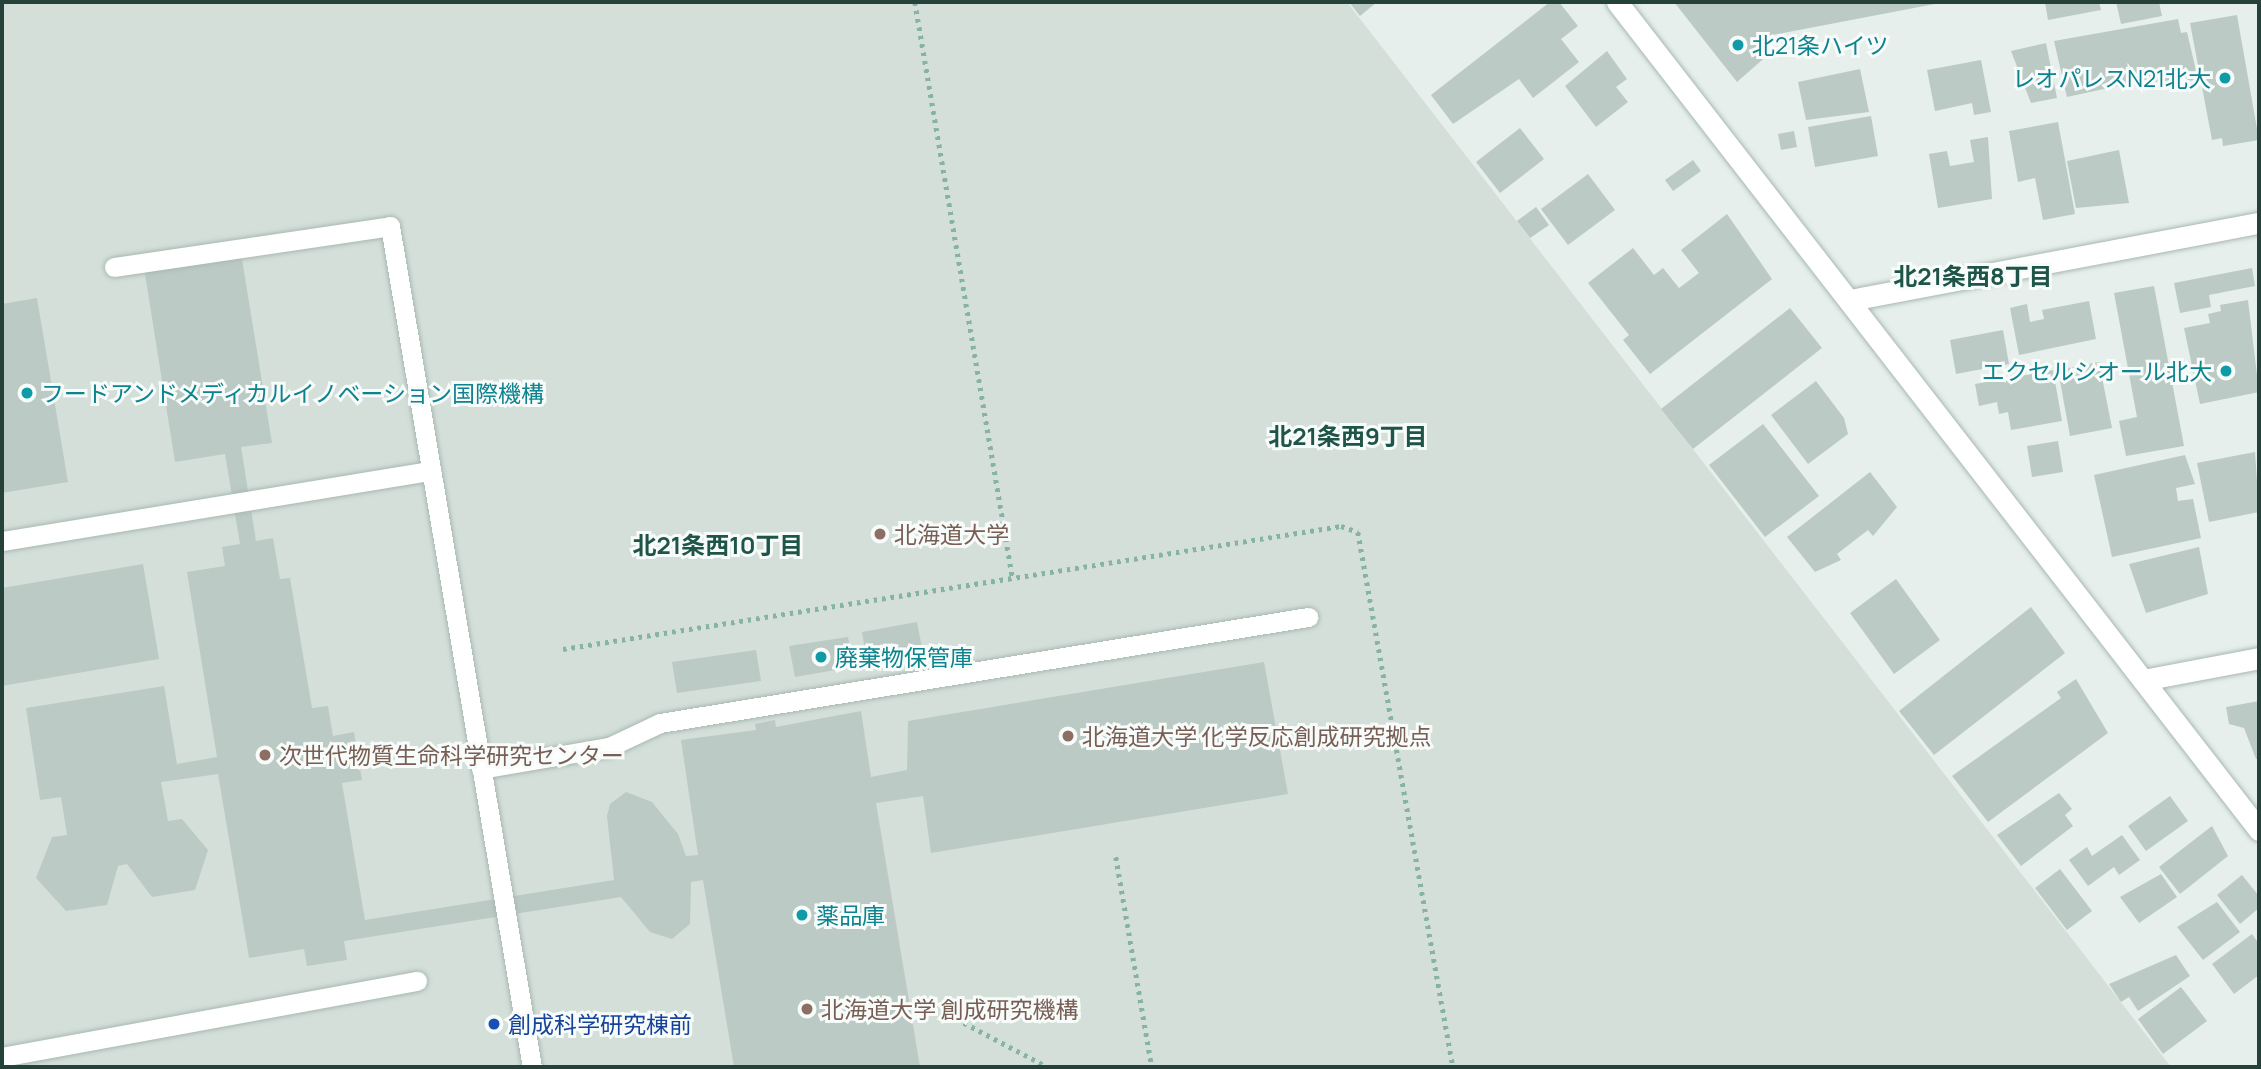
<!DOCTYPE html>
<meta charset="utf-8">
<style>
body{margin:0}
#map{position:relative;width:2261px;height:1069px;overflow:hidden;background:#e6efeb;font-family:Manrope,"Noto Sans JP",sans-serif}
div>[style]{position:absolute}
.built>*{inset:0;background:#d4dfda}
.building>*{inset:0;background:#bbcac4}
.path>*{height:4.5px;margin-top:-2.25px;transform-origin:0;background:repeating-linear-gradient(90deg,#86b3a5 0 3.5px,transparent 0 8.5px)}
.roads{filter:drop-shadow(0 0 2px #a8b8b2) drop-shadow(0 0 2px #a8b8b2)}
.lane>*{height:19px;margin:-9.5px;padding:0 9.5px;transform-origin:9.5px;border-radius:9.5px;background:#fff}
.street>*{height:21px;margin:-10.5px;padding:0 10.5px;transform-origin:10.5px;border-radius:10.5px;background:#fff}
.dots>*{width:19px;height:19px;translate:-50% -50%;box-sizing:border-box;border:4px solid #f7fbf9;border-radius:50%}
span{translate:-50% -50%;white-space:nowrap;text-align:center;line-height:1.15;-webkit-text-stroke:6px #f7fbf9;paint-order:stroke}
.culture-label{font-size:23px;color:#0d838f}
.left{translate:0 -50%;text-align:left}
.right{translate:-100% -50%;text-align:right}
.education-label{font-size:23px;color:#785e54}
.transit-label{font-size:23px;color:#164399}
.neighbourhood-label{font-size:24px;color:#1f5548;font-weight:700}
.frame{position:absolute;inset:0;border:4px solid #24423a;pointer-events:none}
</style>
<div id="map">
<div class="built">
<i style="clip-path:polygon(2px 2px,1347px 2px,2171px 1067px,2px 1067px)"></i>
</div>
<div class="building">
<i style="clip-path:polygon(1349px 2px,1377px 2px,1360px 16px)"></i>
<i style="clip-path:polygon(1550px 2px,1559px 2px,1578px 26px,1561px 39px,1579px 62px,1533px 98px,1519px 79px,1453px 124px,1431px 95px)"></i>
<i style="clip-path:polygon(1674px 2px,1940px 2px,1940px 3px,1767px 36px,1770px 53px,1737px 82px)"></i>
<i style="clip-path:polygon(2045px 2px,2099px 2px,2101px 10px,2048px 20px)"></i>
<i style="clip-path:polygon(2116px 2px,2159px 2px,2162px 16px,2121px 24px)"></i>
<i style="clip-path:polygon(2237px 15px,2259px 140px,2223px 146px,2222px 138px,2212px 140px,2190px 23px)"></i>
<i style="clip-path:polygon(2178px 19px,2181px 33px,2187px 32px,2198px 79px,2152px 89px,2150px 79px,2067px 97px,2054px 41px)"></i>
<i style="clip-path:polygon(2046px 43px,2057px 98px,2031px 103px,2011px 51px)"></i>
<i style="clip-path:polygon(1607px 51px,1627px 79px,1616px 87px,1628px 102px,1596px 127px,1565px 86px)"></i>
<i style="clip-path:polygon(1981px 60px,1991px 112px,1974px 115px,1972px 103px,1935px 111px,1927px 70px)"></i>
<i style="clip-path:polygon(1860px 69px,1869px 112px,1806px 120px,1798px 82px)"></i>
<i style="clip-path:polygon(1871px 116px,1878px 156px,1815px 167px,1808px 127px)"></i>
<i style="clip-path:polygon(2058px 122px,2075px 214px,2043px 220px,2035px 178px,2018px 182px,2009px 131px)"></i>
<i style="clip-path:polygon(1520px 128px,1544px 159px,1500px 193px,1476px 162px)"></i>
<i style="clip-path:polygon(1794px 131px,1797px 147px,1781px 150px,1778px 134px)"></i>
<i style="clip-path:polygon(1988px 137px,1992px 199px,1938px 208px,1929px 154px,1947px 151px,1950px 166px,1974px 162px,1970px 140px)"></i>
<i style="clip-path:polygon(2119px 150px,2129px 203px,2076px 208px,2067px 161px)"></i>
<i style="clip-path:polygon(1693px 160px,1701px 171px,1673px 191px,1665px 180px)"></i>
<i style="clip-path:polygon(1588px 174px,1615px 210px,1568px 245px,1541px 209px)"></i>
<i style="clip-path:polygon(1536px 207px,1549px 225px,1530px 238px,1517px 221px)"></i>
<i style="clip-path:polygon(1727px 214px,1772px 279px,1650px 374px,1623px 340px,1629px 335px,1588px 283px,1633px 248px,1654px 275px,1663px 268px,1679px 288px,1699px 273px,1681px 250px)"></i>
<i style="clip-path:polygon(241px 253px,272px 443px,241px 447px,256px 541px,273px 538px,280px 579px,290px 578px,312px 708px,328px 706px,333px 736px,354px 732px,362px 780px,342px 783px,365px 920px,614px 880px,607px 816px,610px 804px,626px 792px,652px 802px,678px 834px,686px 856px,698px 855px,681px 740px,756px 730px,755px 724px,775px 720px,776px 727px,861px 711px,871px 777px,907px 770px,908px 721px,1264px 662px,1288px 794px,931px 853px,923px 796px,876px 803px,920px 1067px,734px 1067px,703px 880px,691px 882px,690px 924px,672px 939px,650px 932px,621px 897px,344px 941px,347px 960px,307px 966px,304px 949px,249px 958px,218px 774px,161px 782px,168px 821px,182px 819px,208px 850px,195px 890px,152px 897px,127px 864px,118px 866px,107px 905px,66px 911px,36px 878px,52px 837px,67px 835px,61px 797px,40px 800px,26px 708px,164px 686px,177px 764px,217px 757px,187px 572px,225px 566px,222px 547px,240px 544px,225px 454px,175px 462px,144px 268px)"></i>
<i style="clip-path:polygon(2252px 268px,2255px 286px,2209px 295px,2211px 307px,2180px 313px,2174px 283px)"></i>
<i style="clip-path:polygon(2154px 286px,2184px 446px,2126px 456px,2119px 421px,2137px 417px,2114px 293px)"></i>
<i style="clip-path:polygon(37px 298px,68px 482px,2px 493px,2px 304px)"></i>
<i style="clip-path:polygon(2248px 300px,2259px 392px,2200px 404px,2184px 328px,2210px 323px,2208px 314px,2221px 311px,2220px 305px)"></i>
<i style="clip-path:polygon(2089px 301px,2096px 339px,2019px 355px,2010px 308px,2027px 304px,2030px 322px,2044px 319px,2042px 310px)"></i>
<i style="clip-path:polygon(1790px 308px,1822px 348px,1693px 449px,1661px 409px)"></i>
<i style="clip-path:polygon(2003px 330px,2009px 364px,1956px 374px,1950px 340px)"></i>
<i style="clip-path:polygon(2099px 362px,2112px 428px,2070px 436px,2058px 370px)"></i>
<i style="clip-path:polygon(2053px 370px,2062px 421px,2011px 430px,2008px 412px,1999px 414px,1997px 402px,1979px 406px,1975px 384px)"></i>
<i style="clip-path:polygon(1816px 381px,1844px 418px,1848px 434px,1808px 464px,1771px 415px)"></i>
<i style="clip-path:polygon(1763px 424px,1819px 496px,1765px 537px,1709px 465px)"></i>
<i style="clip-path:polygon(2058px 441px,2063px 472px,2032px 477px,2027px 446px)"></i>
<i style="clip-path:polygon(2255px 452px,2259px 512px,2209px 522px,2197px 463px)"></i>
<i style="clip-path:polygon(2185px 455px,2195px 484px,2176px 488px,2178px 501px,2193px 499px,2201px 538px,2112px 557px,2094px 475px)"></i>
<i style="clip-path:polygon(1870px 472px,1897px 507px,1873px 536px,1868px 530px,1837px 554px,1841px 560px,1815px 572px,1787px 537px)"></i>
<i style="clip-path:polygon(2199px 547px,2208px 594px,2146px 613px,2129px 564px)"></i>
<i style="clip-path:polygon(143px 564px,159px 659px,2px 686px,2px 588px)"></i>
<i style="clip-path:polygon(1896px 579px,1940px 640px,1894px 674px,1850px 613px)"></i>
<i style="clip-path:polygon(2031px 607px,2065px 653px,1934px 755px,1899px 711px)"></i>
<i style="clip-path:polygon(917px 622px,923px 653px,867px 662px,862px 632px)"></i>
<i style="clip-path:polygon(848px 637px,853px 667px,795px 677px,789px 646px)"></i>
<i style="clip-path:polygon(756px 650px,761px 681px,677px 693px,672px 662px)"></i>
<i style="clip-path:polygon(2076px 679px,2108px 733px,1988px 822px,1952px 776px,2061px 698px,2057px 692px)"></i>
<i style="clip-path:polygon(2259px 701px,2259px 759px,2256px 759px,2244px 728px,2229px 724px,2226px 707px)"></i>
<i style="clip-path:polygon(2059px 793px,2072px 809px,2065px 815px,2073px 826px,2021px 866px,1997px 835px)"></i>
<i style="clip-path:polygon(2170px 796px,2188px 821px,2146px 851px,2128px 826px)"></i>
<i style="clip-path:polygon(2212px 826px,2228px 856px,2180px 894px,2159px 867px)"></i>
<i style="clip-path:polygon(2122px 835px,2140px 860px,2119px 875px,2114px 867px,2088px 886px,2069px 860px,2087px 847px,2092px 856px)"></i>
<i style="clip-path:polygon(2060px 869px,2092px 911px,2067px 930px,2035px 888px)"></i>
<i style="clip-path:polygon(2161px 874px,2177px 897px,2139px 923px,2120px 897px)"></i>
<i style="clip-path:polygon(2242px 875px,2259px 896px,2259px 908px,2240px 924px,2217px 895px)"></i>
<i style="clip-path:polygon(2217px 902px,2240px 932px,2203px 960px,2177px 927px)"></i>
<i style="clip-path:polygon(2252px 934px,2259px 944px,2259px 975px,2234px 994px,2212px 964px)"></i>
<i style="clip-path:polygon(2176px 955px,2190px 976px,2138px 1011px,2129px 997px,2121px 1002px,2109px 984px)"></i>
<i style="clip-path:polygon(2181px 987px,2207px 1021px,2163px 1054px,2138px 1019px)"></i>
</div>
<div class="path">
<i style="left:915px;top:2px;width:586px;rotate:80.38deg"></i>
<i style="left:563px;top:649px;width:788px;rotate:-8.98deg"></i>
<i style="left:1341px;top:526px;width:18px;rotate:19deg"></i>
<i style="left:1358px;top:532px;width:543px;rotate:79.93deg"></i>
<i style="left:1116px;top:857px;width:213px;rotate:80.3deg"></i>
<i style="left:934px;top:1007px;width:129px;rotate:27.8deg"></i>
</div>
<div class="roads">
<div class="lane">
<i style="left:114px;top:267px;width:279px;rotate:-8.4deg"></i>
<i style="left:390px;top:226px;width:853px;rotate:80.42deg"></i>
<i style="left:2px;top:541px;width:435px;rotate:-9.3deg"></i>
<i style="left:481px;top:769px;width:130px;rotate:-9.8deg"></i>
<i style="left:609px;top:747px;width:56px;rotate:-25.2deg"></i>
<i style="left:660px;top:723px;width:657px;rotate:-9.29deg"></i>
<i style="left:2px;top:1057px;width:422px;rotate:-10.4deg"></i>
</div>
<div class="street">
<i style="left:1617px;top:2px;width:1048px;rotate:52.21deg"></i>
<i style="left:1850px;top:300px;width:416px;rotate:-10.7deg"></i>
<i style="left:2143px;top:680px;width:118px;rotate:-10.7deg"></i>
</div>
</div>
<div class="dots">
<i style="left:1738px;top:45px;background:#0f9aa8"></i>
<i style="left:2225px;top:78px;background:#0f9aa8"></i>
<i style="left:2226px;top:371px;background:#0f9aa8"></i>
<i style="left:27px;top:393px;background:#0f9aa8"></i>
<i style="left:880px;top:534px;background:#8d6e63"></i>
<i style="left:821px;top:657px;background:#0f9aa8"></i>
<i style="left:1068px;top:736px;background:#8d6e63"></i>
<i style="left:265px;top:755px;background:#8d6e63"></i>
<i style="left:802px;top:915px;background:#0f9aa8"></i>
<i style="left:807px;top:1009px;background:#8d6e63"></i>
<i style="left:494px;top:1024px;background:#1a4fb4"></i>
</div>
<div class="culture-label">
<span class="left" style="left:1752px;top:45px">北21条ハイツ</span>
<span class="right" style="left:2211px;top:78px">レオパレスN21北大</span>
<span class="right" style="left:2212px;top:371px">エクセルシオール北大</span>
<span class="left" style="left:41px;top:393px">フードアンドメディカルイノベーション国際機構</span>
<span class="left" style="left:835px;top:657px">廃棄物保管庫</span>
<span class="left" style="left:816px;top:915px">薬品庫</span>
</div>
<div class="education-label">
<span class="left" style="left:894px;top:534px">北海道大学</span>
<span class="left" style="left:1082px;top:736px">北海道大学 化学反応創成研究拠点</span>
<span class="left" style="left:279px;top:755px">次世代物質生命科学研究センター</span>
<span class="left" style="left:821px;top:1009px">北海道大学 創成研究機構</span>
</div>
<div class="transit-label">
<span class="left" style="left:508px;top:1024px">創成科学研究棟前</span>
</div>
<div class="neighbourhood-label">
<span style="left:1973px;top:276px">北21条西8丁目</span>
<span style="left:1348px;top:436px">北21条西9丁目</span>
<span style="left:718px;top:545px">北21条西10丁目</span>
</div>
<div class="frame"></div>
</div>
